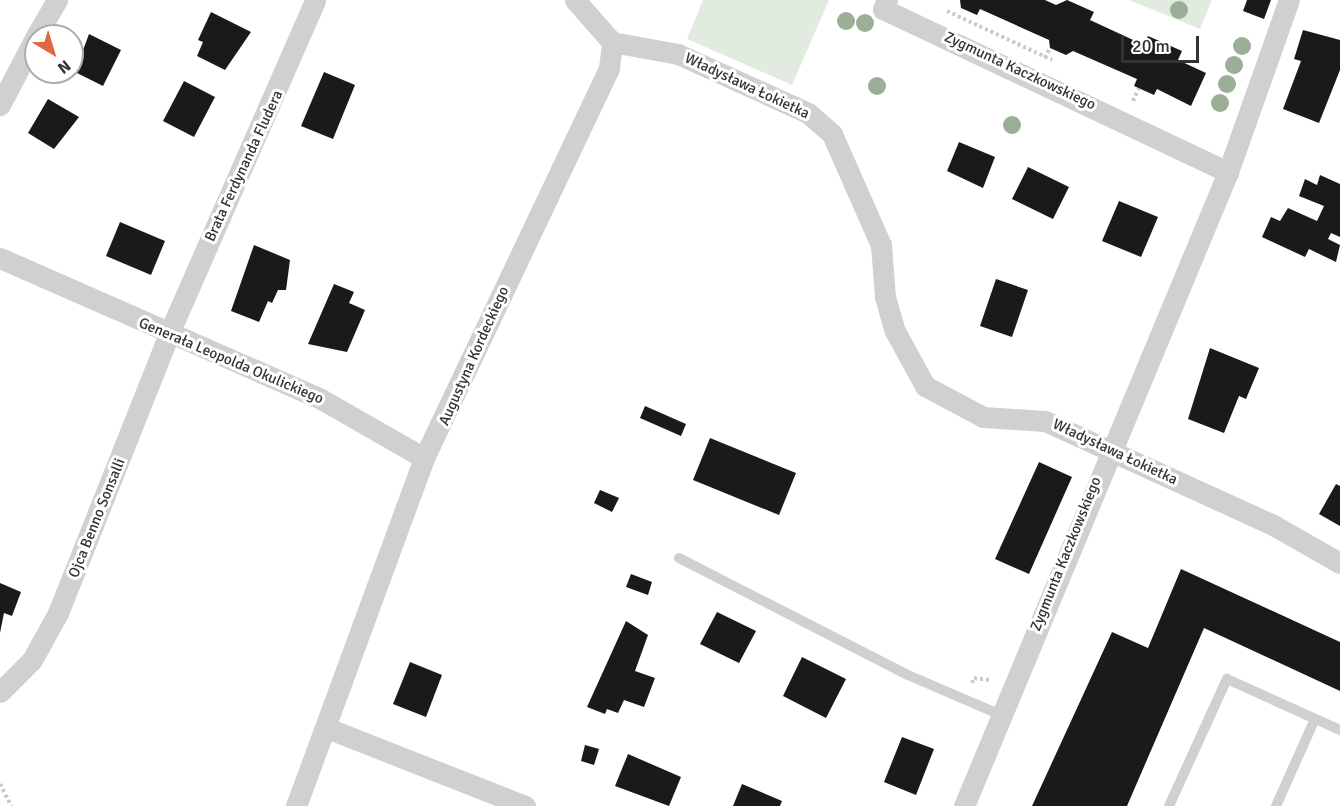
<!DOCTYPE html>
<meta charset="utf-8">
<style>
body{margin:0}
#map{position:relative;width:1340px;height:806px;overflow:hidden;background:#fff;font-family:Signika,sans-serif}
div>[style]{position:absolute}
.green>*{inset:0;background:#e2ebe0}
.building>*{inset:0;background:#1a1a1a}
.path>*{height:4px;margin-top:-2px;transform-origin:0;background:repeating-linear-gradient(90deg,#cacaca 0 3px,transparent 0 6px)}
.lane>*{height:10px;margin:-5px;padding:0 5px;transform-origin:5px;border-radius:5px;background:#d0d0d0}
.street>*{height:21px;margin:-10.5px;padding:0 10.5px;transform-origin:10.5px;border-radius:10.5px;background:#d0d0d0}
.trees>*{width:18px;height:18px;margin:-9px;border-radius:50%;background:#9aaf96}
span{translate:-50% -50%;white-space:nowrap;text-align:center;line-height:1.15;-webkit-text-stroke:6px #fff;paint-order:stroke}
.street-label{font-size:15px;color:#333}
.north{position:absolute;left:24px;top:24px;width:60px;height:60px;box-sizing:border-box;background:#fff;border:2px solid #adadad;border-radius:50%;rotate:142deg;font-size:16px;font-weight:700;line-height:24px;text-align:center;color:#333}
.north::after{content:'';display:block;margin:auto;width:21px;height:27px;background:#dd6a41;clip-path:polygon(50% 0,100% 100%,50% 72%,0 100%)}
.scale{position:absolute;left:1121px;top:36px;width:78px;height:27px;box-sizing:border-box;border:3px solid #333;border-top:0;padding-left:8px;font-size:18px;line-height:21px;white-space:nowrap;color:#333;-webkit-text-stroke:4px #fff;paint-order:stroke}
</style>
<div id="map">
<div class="green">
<i style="clip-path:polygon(703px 0,829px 0,792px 85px,687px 39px)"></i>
<i style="clip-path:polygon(1129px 0,1212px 0,1200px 29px)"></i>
</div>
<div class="building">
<i style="clip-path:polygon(960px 0,1045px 0,1056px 5px,1067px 0,1094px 12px,1090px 20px,1144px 45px,1148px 36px,1182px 51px,1178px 60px,1206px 73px,1191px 106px,1157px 89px,1154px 95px,1134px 86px,1137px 79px,1073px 51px,1066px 55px,1050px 48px,1049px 40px,980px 9px,977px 15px,961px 8px)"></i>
<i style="clip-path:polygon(1247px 0,1271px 0,1264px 19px,1243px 11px)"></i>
<i style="clip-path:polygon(211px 12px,251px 32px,225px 70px,197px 56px,203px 42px,198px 40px)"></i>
<i style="clip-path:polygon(1303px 30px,1340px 40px,1340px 70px,1319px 123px,1283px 109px,1301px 61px,1294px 59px)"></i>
<i style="clip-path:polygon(89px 34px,121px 50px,103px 86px,75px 72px)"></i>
<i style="clip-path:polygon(324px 72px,355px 85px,333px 139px,301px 126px)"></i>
<i style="clip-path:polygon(184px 81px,215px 97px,194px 137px,163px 121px)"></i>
<i style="clip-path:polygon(48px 99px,79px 117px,54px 149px,28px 133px)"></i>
<i style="clip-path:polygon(959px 142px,995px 157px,983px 188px,947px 171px)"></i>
<i style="clip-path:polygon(1028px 167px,1069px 187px,1053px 219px,1012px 199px)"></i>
<i style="clip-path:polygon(1320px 175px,1340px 184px,1340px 237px,1331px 233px,1328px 239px,1340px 245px,1336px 262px,1309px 249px,1305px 257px,1262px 237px,1271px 217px,1280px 221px,1288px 208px,1317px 221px,1324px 206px,1299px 196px,1305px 179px,1317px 185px)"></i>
<i style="clip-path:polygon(1119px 201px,1158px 217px,1141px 257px,1102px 241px)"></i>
<i style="clip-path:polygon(120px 222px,165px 241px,151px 275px,106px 256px)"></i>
<i style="clip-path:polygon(254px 245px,290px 260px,286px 290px,278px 290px,272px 303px,268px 301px,259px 322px,231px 311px)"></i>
<i style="clip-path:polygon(996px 279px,1028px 290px,1012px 337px,980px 326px)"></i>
<i style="clip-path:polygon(334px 284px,354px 292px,349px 303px,365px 310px,347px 352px,308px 344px)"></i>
<i style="clip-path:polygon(1210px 348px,1259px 368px,1246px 399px,1239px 396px,1224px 433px,1188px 419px)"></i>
<i style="clip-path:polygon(645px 406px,686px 424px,681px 436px,640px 418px)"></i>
<i style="clip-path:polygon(710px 438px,796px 473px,779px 515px,693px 480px)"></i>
<i style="clip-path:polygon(1039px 462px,1072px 477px,1029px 574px,995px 559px)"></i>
<i style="clip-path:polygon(1336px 484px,1340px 486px,1340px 526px,1319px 514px)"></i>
<i style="clip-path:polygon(600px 490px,619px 498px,612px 512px,594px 503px)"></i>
<i style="clip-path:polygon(1181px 569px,1340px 642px,1340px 691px,1204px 628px,1127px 806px,1032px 806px,1112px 632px,1148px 648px)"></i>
<i style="clip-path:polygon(631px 574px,652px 582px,648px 595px,626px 587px)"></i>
<i style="clip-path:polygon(0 583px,21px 592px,12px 616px,4px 613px,0 633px)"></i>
<i style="clip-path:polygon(717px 612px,756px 631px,739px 663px,700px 644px)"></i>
<i style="clip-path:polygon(626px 621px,648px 635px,635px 671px,655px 678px,644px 707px,624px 700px,618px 713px,607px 709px,605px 714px,587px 707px)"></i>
<i style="clip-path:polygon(802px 657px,846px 679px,826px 718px,783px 696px)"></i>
<i style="clip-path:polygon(410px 662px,442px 675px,426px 717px,393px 704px)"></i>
<i style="clip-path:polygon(902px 737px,934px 749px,916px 795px,884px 782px)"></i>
<i style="clip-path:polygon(585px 745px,599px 749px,594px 765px,581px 761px)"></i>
<i style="clip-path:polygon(628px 754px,681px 777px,669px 806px,615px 786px)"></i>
<i style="clip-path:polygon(742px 784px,782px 801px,780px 806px,733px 806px)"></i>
</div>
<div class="path">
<i style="left:947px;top:11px;width:116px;rotate:25deg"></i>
<i style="left:1045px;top:58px;width:11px;rotate:-63deg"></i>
<i style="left:1133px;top:101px;width:14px;rotate:-65deg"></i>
<i style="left:972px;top:683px;width:5px;rotate:-68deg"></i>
<i style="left:974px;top:678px;width:16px;rotate:7deg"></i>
<i style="left:0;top:784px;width:25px;rotate:63deg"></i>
</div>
<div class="lane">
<i style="left:679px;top:558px;width:257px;rotate:27.1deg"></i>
<i style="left:908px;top:675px;width:101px;rotate:23.3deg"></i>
<i style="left:1169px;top:806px;width:140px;rotate:-65.5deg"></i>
<i style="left:1227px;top:679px;width:124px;rotate:24.3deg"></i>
<i style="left:1276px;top:806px;width:95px;rotate:-65.9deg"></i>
</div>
<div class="street">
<i style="left:887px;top:0;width:10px;rotate:114deg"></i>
<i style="left:883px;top:9px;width:382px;rotate:25.3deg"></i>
<i style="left:36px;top:36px;width:42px;rotate:-59.7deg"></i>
<i style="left:612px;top:42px;width:67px;rotate:10.3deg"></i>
<i style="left:678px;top:54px;width:143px;rotate:24.4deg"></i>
<i style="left:808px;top:113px;width:32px;rotate:41deg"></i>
<i style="left:832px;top:134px;width:121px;rotate:66.2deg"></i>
<i style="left:881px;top:245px;width:52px;rotate:85.6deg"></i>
<i style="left:885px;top:297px;width:35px;rotate:74deg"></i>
<i style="left:895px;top:331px;width:63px;rotate:61.4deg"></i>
<i style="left:925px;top:386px;width:66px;rotate:28.1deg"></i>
<i style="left:983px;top:417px;width:62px;rotate:3.7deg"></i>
<i style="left:1045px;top:421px;width:251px;rotate:24.5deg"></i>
<i style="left:1273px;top:525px;width:77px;rotate:29.6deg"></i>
<i style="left:0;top:105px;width:78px;rotate:-62.4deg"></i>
<i style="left:0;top:258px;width:351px;rotate:23.7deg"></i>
<i style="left:321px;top:399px;width:119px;rotate:29.8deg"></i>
<i style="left:0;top:692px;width:45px;rotate:-45deg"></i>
<i style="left:32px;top:660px;width:54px;rotate:-61deg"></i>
<i style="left:58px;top:613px;width:303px;rotate:-68.3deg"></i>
<i style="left:170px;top:331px;width:361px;rotate:-66.3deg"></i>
<i style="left:327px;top:728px;width:213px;rotate:21.5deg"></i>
<i style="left:296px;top:806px;width:371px;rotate:-69.8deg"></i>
<i style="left:424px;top:458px;width:432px;rotate:-64.6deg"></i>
<i style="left:609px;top:68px;width:26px;rotate:-83deg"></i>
<i style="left:612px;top:42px;width:56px;rotate:-131.4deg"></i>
<i style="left:964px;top:806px;width:687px;rotate:-67.39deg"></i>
<i style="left:1228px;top:172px;width:182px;rotate:-70.5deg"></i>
</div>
<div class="trees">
<i style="left:1179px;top:10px"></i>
<i style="left:846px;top:21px"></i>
<i style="left:865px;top:23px"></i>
<i style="left:1242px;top:46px"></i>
<i style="left:1234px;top:65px"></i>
<i style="left:1227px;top:84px"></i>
<i style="left:877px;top:86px"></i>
<i style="left:1220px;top:103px"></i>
<i style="left:1012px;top:125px"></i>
</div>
<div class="street-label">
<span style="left:1020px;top:71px;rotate:25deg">Zygmunta Kaczkowskiego</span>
<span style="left:747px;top:86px;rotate:25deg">Władysława Łokietka</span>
<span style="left:244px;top:166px;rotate:-65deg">Brata Ferdynanda Fludera</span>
<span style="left:474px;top:356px;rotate:-66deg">Augustyna Kordeckiego</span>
<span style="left:231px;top:361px;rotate:23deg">Generała Leopolda Okulickiego</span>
<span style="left:1115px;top:452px;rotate:25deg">Władysława Łokietka</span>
<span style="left:97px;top:518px;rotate:-68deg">Ojca Benno Sonsalli</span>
<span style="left:1066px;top:554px;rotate:-68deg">Zygmunta Kaczkowskiego</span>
</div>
<div class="north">N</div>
<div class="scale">20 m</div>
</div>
